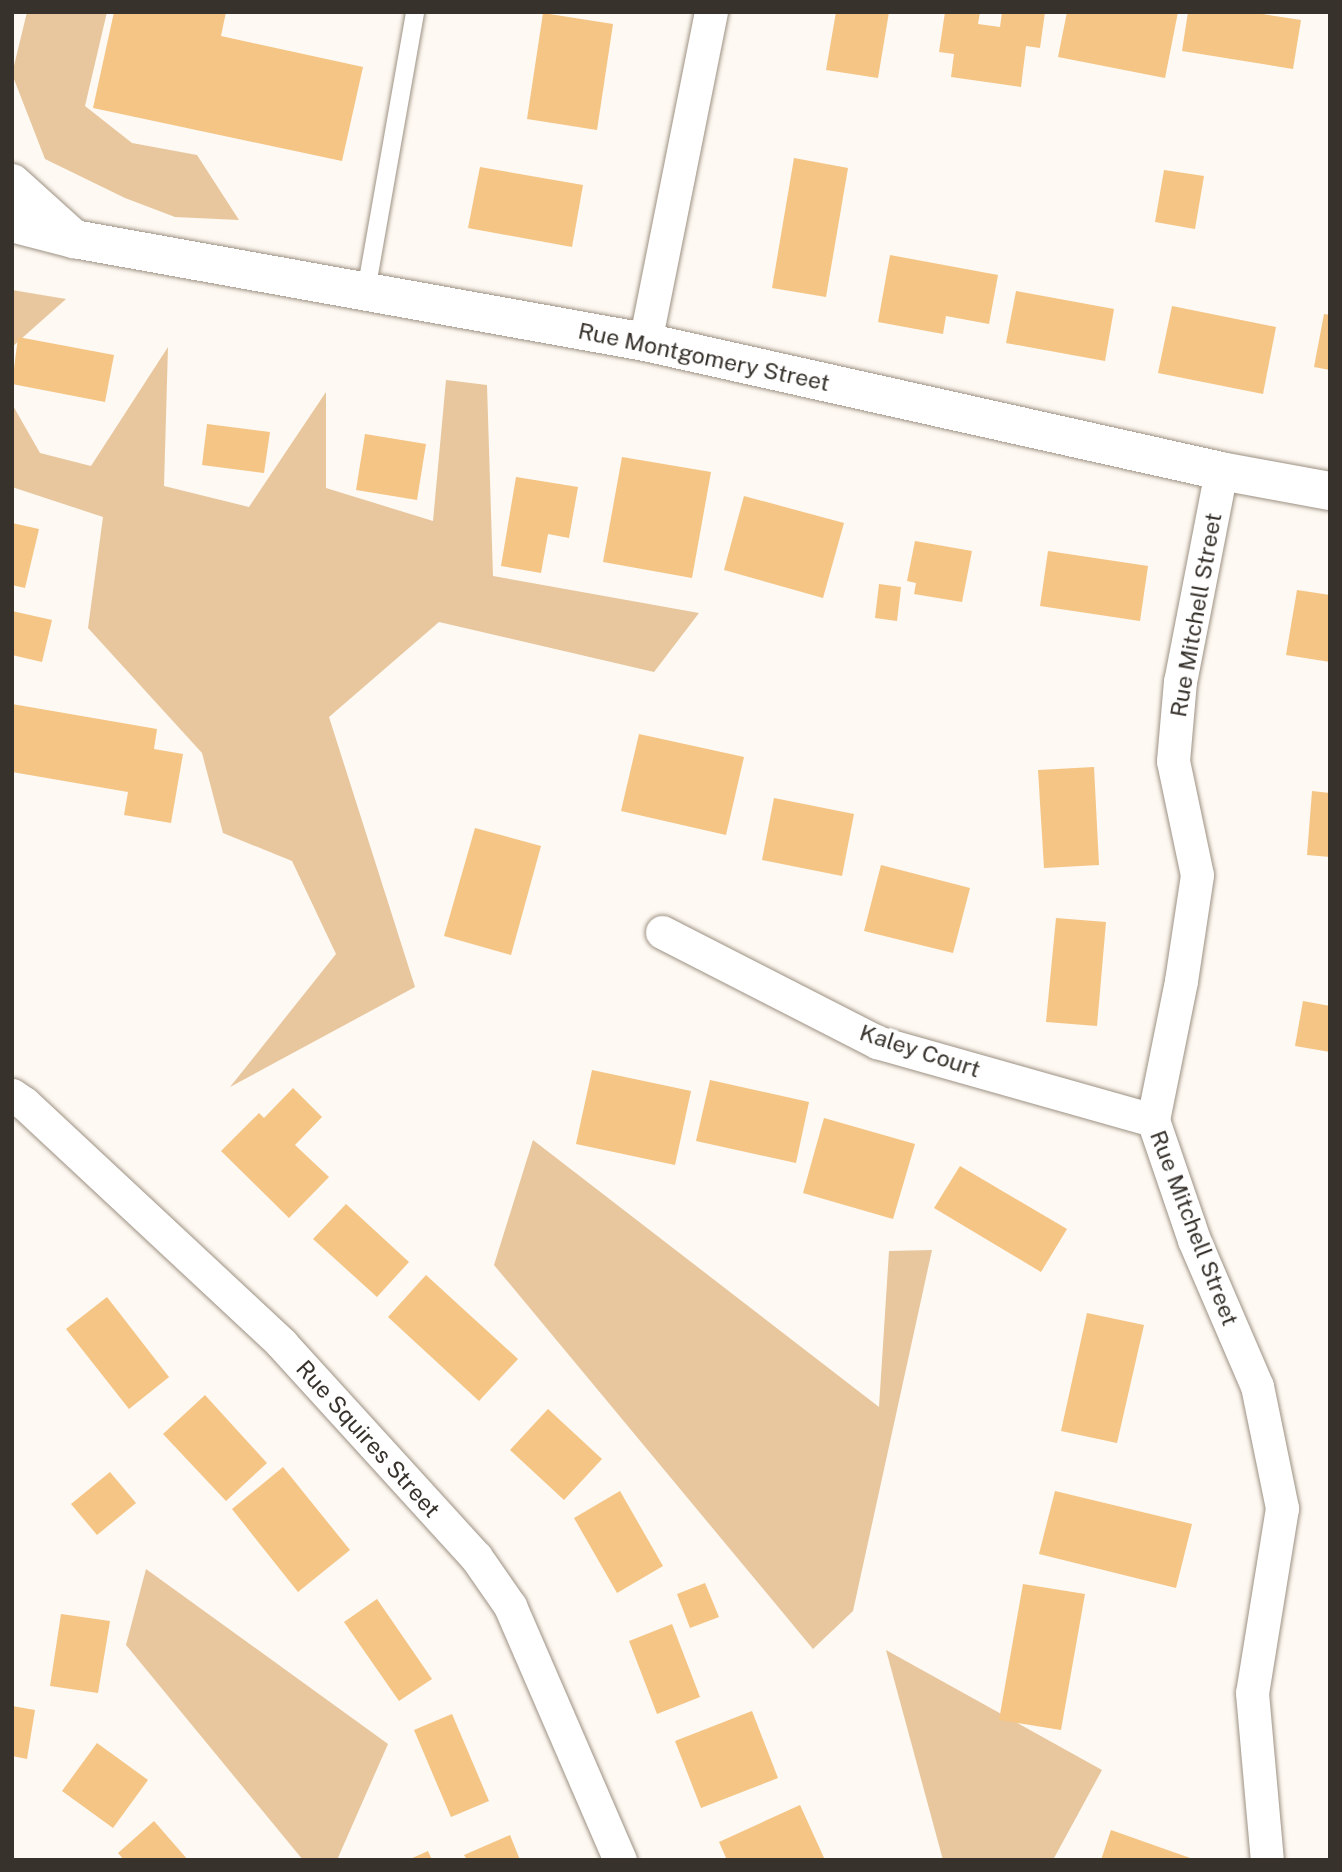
<!DOCTYPE html>
<style>
body{margin:0}
#map{position:relative;width:1342px;height:1872px;overflow:hidden;background:#fef9f2;font-family:"Public Sans",sans-serif}
div>[style]{position:absolute}
.green>*{inset:0;background:#e8c79e}
.building>*{inset:0;background:#f5c586}
.roads{filter:drop-shadow(0 0 2px #9d9183) drop-shadow(0 0 2px #9d9183)}
.lane>*{height:18px;margin:-9px;padding:0 9px;transform-origin:9px;border-radius:9px;background:#fff}
.street>*{height:33px;margin:-16.5px;padding:0 16.5px;transform-origin:16.5px;border-radius:16.5px;background:#fff}
.secondary>*{height:38px;margin:-19px;padding:0 19px;transform-origin:19px;border-radius:19px;background:#fff}
.primary>*{height:38px;margin:-19px;padding:0 19px;transform-origin:19px;border-radius:19px;background:#fff}
span{translate:-50% -50%;white-space:nowrap;text-align:center;line-height:1.15;-webkit-text-stroke:7px #fff;paint-order:stroke}
.street-label{font-size:23px;color:#37322c}
.frame{position:absolute;inset:0;border:14px solid #37322c;pointer-events:none}
</style>
<div id="map">
<div class="green">
<i style="clip-path:polygon(27px 12px,107px 12px,85px 106px,132px 143px,197px 155px,239px 220px,175px 217px,125px 198px,45px 159px,12px 74px)"></i>
<i style="clip-path:polygon(12px 290px,66px 299px,12px 347px)"></i>
<i style="clip-path:polygon(168px 347px,164px 486px,249px 507px,326px 392px,326px 488px,433px 521px,446px 380px,487px 385px,493px 576px,699px 613px,654px 672px,439px 622px,329px 717px,415px 987px,230px 1087px,336px 954px,292px 861px,223px 833px,202px 753px,88px 628px,103px 517px,12px 487px,12px 404px,40px 453px,91px 466px)"></i>
<i style="clip-path:polygon(533px 1140px,879px 1407px,889px 1251px,932px 1250px,853px 1611px,813px 1649px,494px 1265px)"></i>
<i style="clip-path:polygon(146px 1569px,388px 1744px,337px 1860px,303px 1860px,126px 1645px)"></i>
<i style="clip-path:polygon(886px 1650px,1102px 1770px,1053px 1860px,943px 1860px)"></i>
</div>
<div class="building">
<i style="clip-path:polygon(114px 12px,226px 12px,221px 36px,363px 67px,342px 161px,93px 108px)"></i>
<i style="clip-path:polygon(836px 12px,889px 12px,878px 78px,826px 70px)"></i>
<i style="clip-path:polygon(945px 12px,980px 12px,978px 24px,1000px 27px,1002px 12px,1045px 12px,1040px 48px,1026px 46px,1021px 87px,951px 77px,954px 54px,939px 52px)"></i>
<i style="clip-path:polygon(1067px 12px,1178px 12px,1165px 78px,1058px 57px)"></i>
<i style="clip-path:polygon(1188px 12px,1250px 12px,1301px 20px,1293px 69px,1182px 51px)"></i>
<i style="clip-path:polygon(543px 13px,613px 24px,597px 130px,527px 119px)"></i>
<i style="clip-path:polygon(794px 158px,848px 168px,826px 297px,772px 288px)"></i>
<i style="clip-path:polygon(480px 167px,583px 185px,572px 247px,468px 228px)"></i>
<i style="clip-path:polygon(1164px 170px,1204px 176px,1195px 229px,1155px 222px)"></i>
<i style="clip-path:polygon(890px 255px,998px 275px,989px 324px,946px 316px,943px 334px,878px 322px)"></i>
<i style="clip-path:polygon(1016px 291px,1114px 309px,1105px 361px,1006px 343px)"></i>
<i style="clip-path:polygon(1172px 306px,1276px 327px,1263px 394px,1158px 373px)"></i>
<i style="clip-path:polygon(1324px 314px,1330px 315px,1330px 370px,1314px 367px)"></i>
<i style="clip-path:polygon(18px 337px,114px 355px,105px 402px,12px 384px)"></i>
<i style="clip-path:polygon(207px 424px,270px 432px,264px 473px,202px 465px)"></i>
<i style="clip-path:polygon(365px 434px,426px 444px,417px 500px,356px 490px)"></i>
<i style="clip-path:polygon(622px 457px,711px 472px,692px 578px,603px 562px)"></i>
<i style="clip-path:polygon(516px 477px,578px 487px,569px 538px,548px 534px,541px 573px,501px 566px)"></i>
<i style="clip-path:polygon(744px 496px,844px 523px,823px 598px,724px 570px)"></i>
<i style="clip-path:polygon(12px 523px,39px 529px,25px 588px,12px 585px)"></i>
<i style="clip-path:polygon(915px 541px,972px 551px,962px 602px,914px 594px,916px 583px,907px 581px)"></i>
<i style="clip-path:polygon(1048px 551px,1148px 566px,1140px 621px,1040px 606px)"></i>
<i style="clip-path:polygon(879px 584px,901px 587px,897px 621px,875px 618px)"></i>
<i style="clip-path:polygon(1297px 590px,1330px 595px,1330px 662px,1286px 655px)"></i>
<i style="clip-path:polygon(12px 611px,52px 620px,42px 662px,12px 655px)"></i>
<i style="clip-path:polygon(12px 704px,157px 729px,154px 749px,183px 754px,171px 823px,124px 815px,128px 792px,12px 772px)"></i>
<i style="clip-path:polygon(639px 734px,744px 757px,726px 835px,621px 811px)"></i>
<i style="clip-path:polygon(1094px 767px,1099px 865px,1044px 868px,1038px 770px)"></i>
<i style="clip-path:polygon(1312px 791px,1330px 793px,1330px 857px,1307px 855px)"></i>
<i style="clip-path:polygon(774px 798px,854px 814px,842px 876px,762px 860px)"></i>
<i style="clip-path:polygon(475px 828px,541px 846px,511px 955px,444px 936px)"></i>
<i style="clip-path:polygon(881px 865px,970px 888px,953px 953px,864px 931px)"></i>
<i style="clip-path:polygon(1056px 918px,1106px 922px,1097px 1026px,1046px 1022px)"></i>
<i style="clip-path:polygon(1303px 1001px,1330px 1006px,1330px 1052px,1295px 1046px)"></i>
<i style="clip-path:polygon(592px 1070px,691px 1091px,675px 1165px,576px 1144px)"></i>
<i style="clip-path:polygon(710px 1080px,809px 1102px,796px 1163px,696px 1141px)"></i>
<i style="clip-path:polygon(293px 1088px,322px 1117px,295px 1145px,329px 1177px,289px 1218px,221px 1151px,259px 1113px,264px 1118px)"></i>
<i style="clip-path:polygon(824px 1118px,915px 1144px,893px 1219px,803px 1193px)"></i>
<i style="clip-path:polygon(960px 1166px,1067px 1229px,1041px 1272px,934px 1208px)"></i>
<i style="clip-path:polygon(346px 1204px,409px 1262px,377px 1297px,313px 1239px)"></i>
<i style="clip-path:polygon(426px 1275px,518px 1359px,479px 1401px,388px 1317px)"></i>
<i style="clip-path:polygon(107px 1297px,169px 1377px,129px 1409px,66px 1329px)"></i>
<i style="clip-path:polygon(1087px 1313px,1144px 1325px,1117px 1443px,1061px 1431px)"></i>
<i style="clip-path:polygon(205px 1395px,267px 1463px,226px 1501px,163px 1434px)"></i>
<i style="clip-path:polygon(548px 1409px,602px 1459px,564px 1500px,510px 1450px)"></i>
<i style="clip-path:polygon(283px 1467px,350px 1550px,298px 1592px,232px 1509px)"></i>
<i style="clip-path:polygon(110px 1472px,136px 1503px,97px 1535px,71px 1504px)"></i>
<i style="clip-path:polygon(620px 1491px,663px 1566px,617px 1593px,574px 1518px)"></i>
<i style="clip-path:polygon(1055px 1491px,1192px 1524px,1176px 1588px,1039px 1554px)"></i>
<i style="clip-path:polygon(705px 1583px,719px 1617px,690px 1628px,677px 1594px)"></i>
<i style="clip-path:polygon(1023px 1584px,1085px 1594px,1061px 1730px,999px 1720px)"></i>
<i style="clip-path:polygon(377px 1599px,432px 1679px,399px 1701px,344px 1622px)"></i>
<i style="clip-path:polygon(61px 1614px,110px 1621px,98px 1693px,50px 1686px)"></i>
<i style="clip-path:polygon(672px 1624px,700px 1697px,657px 1714px,629px 1641px)"></i>
<i style="clip-path:polygon(12px 1706px,35px 1710px,27px 1759px,12px 1756px)"></i>
<i style="clip-path:polygon(752px 1711px,778px 1778px,701px 1808px,675px 1741px)"></i>
<i style="clip-path:polygon(452px 1714px,489px 1801px,451px 1817px,414px 1730px)"></i>
<i style="clip-path:polygon(97px 1743px,148px 1780px,113px 1828px,62px 1791px)"></i>
<i style="clip-path:polygon(800px 1805px,825px 1860px,727px 1860px,719px 1842px)"></i>
<i style="clip-path:polygon(154px 1821px,188px 1860px,124px 1860px,118px 1853px)"></i>
<i style="clip-path:polygon(1111px 1830px,1193px 1859px,1193px 1860px,1101px 1860px)"></i>
<i style="clip-path:polygon(510px 1835px,520px 1860px,467px 1860px,464px 1855px)"></i>
<i style="clip-path:polygon(428px 1851px,432px 1860px,408px 1860px)"></i>
</div>
<div class="roads">
<div class="lane">
<i style="left:366px;top:291px;width:283px;rotate:-80deg"></i>
</div>
<div class="street">
<i style="left:645px;top:342px;width:337px;rotate:-78.7deg"></i>
<i style="left:1221px;top:471px;width:214px;rotate:101deg"></i>
<i style="left:1180px;top:681px;width:80px;rotate:95deg"></i>
<i style="left:1173px;top:761px;width:116px;rotate:78.1deg"></i>
<i style="left:1197px;top:875px;width:107px;rotate:98.6deg"></i>
<i style="left:1181px;top:981px;width:142px;rotate:101.4deg"></i>
<i style="left:1153px;top:1120px;width:127px;rotate:71.1deg"></i>
<i style="left:1194px;top:1240px;width:159px;rotate:66.7deg"></i>
<i style="left:1257px;top:1386px;width:125px;rotate:78.4deg"></i>
<i style="left:1282px;top:1508px;width:187px;rotate:99.2deg"></i>
<i style="left:1252px;top:1693px;width:168px;rotate:84.9deg"></i>
<i style="left:662px;top:932px;width:242px;rotate:27.1deg"></i>
<i style="left:877px;top:1042px;width:287px;rotate:15.8deg"></i>
<i style="left:12px;top:1095px;width:14px;rotate:34deg"></i>
<i style="left:24px;top:1103px;width:353px;rotate:43deg"></i>
<i style="left:282px;top:1344px;width:288px;rotate:47.7deg"></i>
<i style="left:476px;top:1557px;width:60px;rotate:55.2deg"></i>
<i style="left:510px;top:1606px;width:277px;rotate:66.6deg"></i>
</div>
<div class="secondary">
<i style="left:12px;top:223px;width:64px;rotate:14.5deg"></i>
<i style="left:74px;top:239px;width:580px;rotate:10.23deg"></i>
<i style="left:645px;top:342px;width:590px;rotate:12.62deg"></i>
<i style="left:1221px;top:471px;width:111px;rotate:10.4deg"></i>
</div>
<div class="primary">
<i style="left:12px;top:183px;width:84px;rotate:42.1deg"></i>
</div>
</div>
<div class="street-label">
<span style="left:704px;top:357px;rotate:12deg">Rue Montgomery Street</span>
<span style="left:1196px;top:615px;rotate:-80deg">Rue Mitchell Street</span>
<span style="left:920px;top:1051px;rotate:18deg">Kaley Court</span>
<span style="left:1194px;top:1228px;rotate:69deg">Rue Mitchell Street</span>
<span style="left:368px;top:1439px;rotate:48deg">Rue Squires Street</span>
</div>
<div class="frame"></div>
</div>
